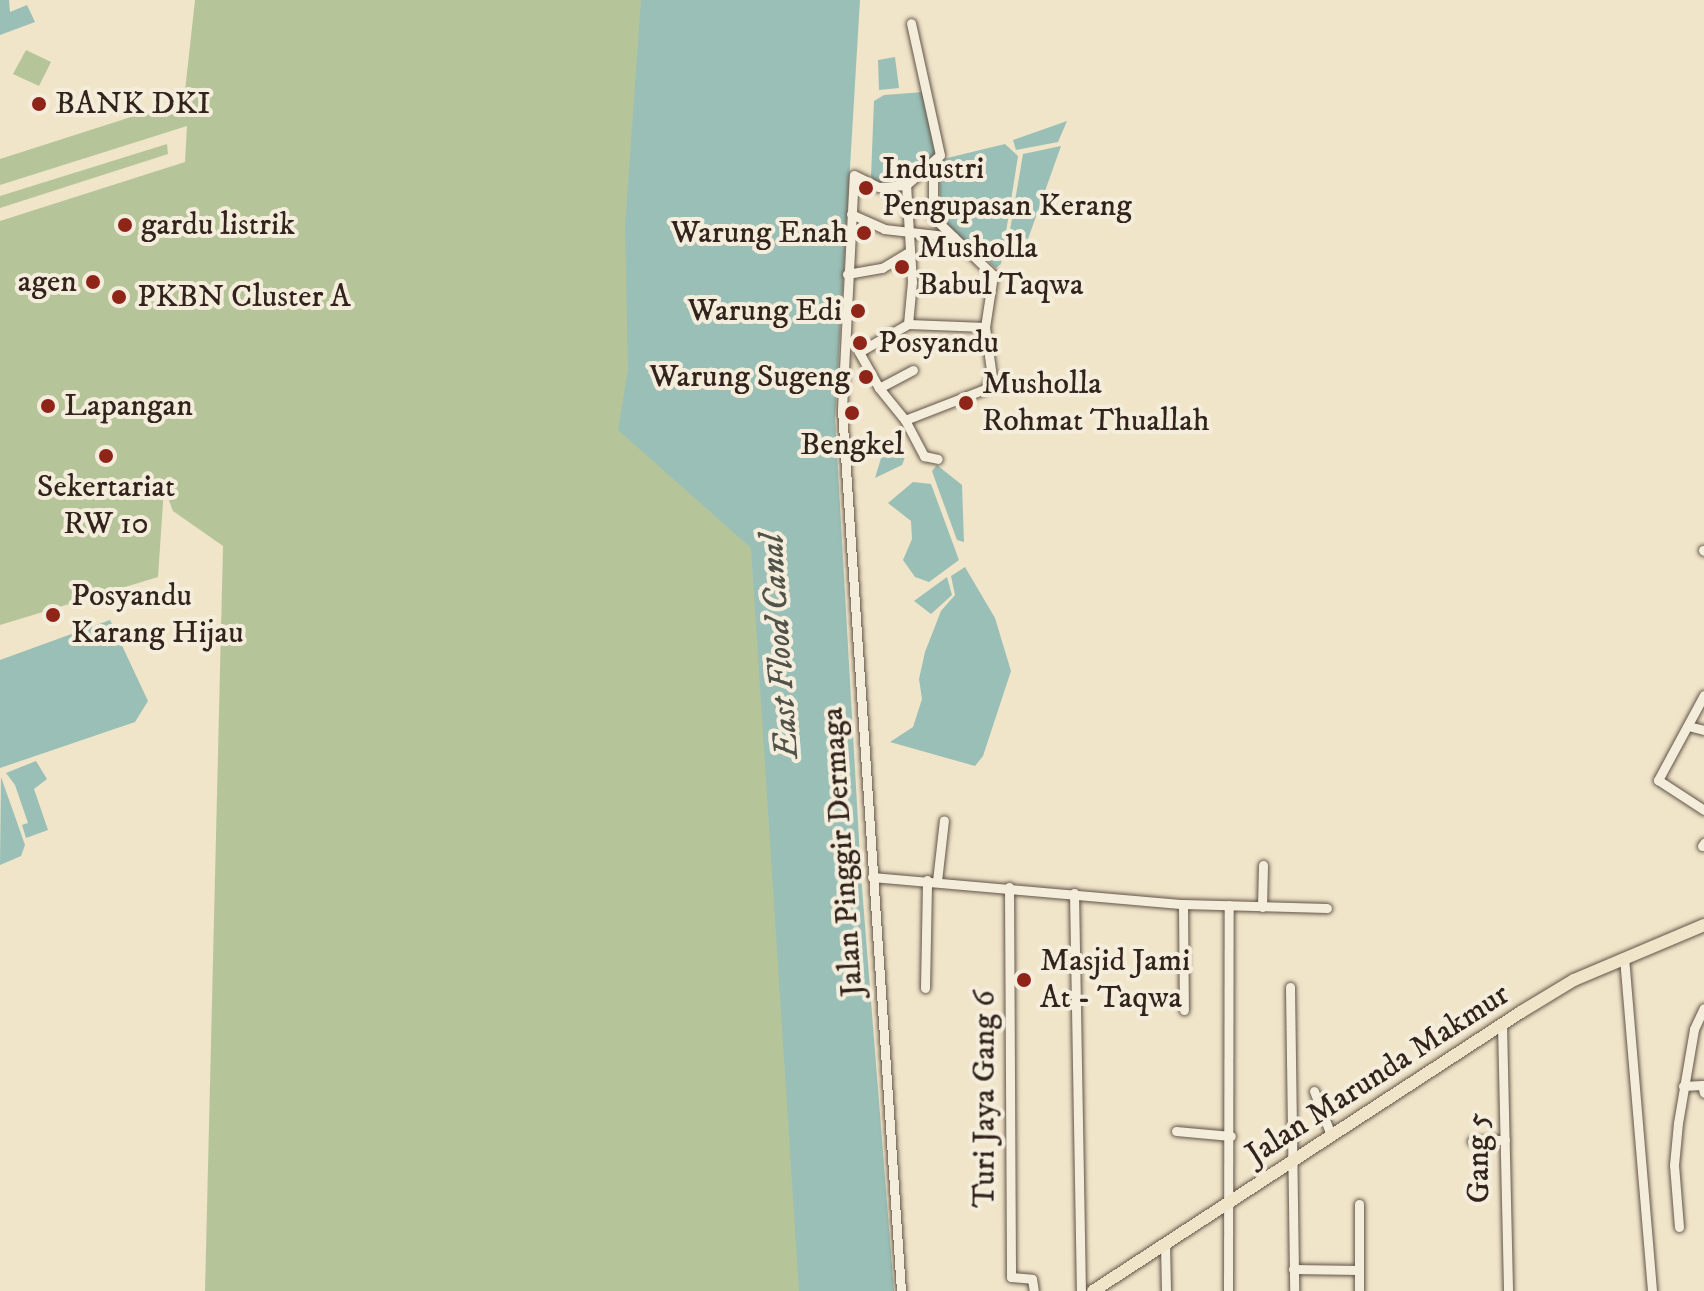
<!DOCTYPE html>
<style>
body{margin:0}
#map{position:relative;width:1704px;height:1291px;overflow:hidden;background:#f0e4c9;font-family:"IM FELL DW Pica",serif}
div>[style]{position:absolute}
.green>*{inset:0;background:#b6c599}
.water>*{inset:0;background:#9abfb6}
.roads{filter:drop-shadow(0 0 2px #625447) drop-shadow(0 0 2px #625447)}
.minor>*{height:9px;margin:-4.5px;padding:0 4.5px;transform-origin:4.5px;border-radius:4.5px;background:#f5eddc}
.major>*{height:12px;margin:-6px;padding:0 6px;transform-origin:6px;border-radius:6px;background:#f0e4c9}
.dots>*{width:22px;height:22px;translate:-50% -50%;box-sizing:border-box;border:4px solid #f5eddc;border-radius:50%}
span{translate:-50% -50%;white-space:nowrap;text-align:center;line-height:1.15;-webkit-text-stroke:8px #f5eddc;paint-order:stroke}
.poi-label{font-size:32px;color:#32241c}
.left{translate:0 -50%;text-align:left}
.right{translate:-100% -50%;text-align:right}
.street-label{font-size:32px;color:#32241c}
.water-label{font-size:34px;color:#51524a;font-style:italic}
</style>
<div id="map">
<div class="green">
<i style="clip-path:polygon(195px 0,646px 0,755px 542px,807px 1291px,205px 1291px,223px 546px,173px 511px,164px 488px,158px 577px,0 625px,0 221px,185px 162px,187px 126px,0 185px,0 159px,184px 100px)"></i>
<i style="clip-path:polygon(26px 50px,51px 62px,39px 86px,13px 74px)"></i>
<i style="clip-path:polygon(167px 144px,168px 154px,0 208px,0 196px)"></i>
</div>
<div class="water">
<i style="clip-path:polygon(0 0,9px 0,10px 12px,27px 5px,35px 22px,0 35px)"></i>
<i style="clip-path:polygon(641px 0,860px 0,835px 418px,861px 875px,894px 1291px,799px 1291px,751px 548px,618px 430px,628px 369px,625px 226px)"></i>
<i style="clip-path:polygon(895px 57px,899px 88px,879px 90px,878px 60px)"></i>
<i style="clip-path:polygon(924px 92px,939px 156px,906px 182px,880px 185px,871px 177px,874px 101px,884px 95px)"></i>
<i style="clip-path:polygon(1067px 121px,1058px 142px,1016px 150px,1013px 140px)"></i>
<i style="clip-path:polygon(1005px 144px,1018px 156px,1001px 264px,996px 268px,940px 221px,939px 160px)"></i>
<i style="clip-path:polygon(1061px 146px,1028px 239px,1009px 236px,1023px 154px)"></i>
<i style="clip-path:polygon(893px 440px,905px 457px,902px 465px,875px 478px,884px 448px)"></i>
<i style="clip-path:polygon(937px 465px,962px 485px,964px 542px,957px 540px,938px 488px,932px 471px)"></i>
<i style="clip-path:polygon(913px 482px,931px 484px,959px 560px,929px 582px,915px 577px,903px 560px,912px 539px,911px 521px,888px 503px)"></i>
<i style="clip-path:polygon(965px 567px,995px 618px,1011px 671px,983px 756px,975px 766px,890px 742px,913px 727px,922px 699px,919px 679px,925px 652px,941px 611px,955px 595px,951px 576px)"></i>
<i style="clip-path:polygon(947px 577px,952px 595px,931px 614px,914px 601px)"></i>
<i style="clip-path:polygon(110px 620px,148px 701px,135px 722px,0 768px,0 660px)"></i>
<i style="clip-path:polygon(36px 761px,47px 779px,34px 789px,48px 830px,26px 838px,22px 825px,28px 823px,15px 785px,6px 773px)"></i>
<i style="clip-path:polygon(1px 777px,25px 845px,21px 856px,0 865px)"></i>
</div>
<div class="roads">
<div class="minor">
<i style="left:933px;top:164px;width:53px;rotate:90deg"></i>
<i style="left:933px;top:217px;width:83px;rotate:44deg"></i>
<i style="left:993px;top:275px;width:53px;rotate:98.7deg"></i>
<i style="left:851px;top:214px;width:36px;rotate:24deg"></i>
<i style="left:884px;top:229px;width:70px;rotate:6.5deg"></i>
<i style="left:847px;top:274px;width:36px;rotate:-10deg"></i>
<i style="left:882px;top:268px;width:31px;rotate:-31deg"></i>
<i style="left:913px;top:370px;width:38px;rotate:152deg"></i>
<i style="left:879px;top:388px;width:41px;rotate:50.9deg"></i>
<i style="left:905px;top:420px;width:41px;rotate:62.2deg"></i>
<i style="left:924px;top:456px;width:14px;rotate:12deg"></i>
<i style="left:879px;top:388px;width:41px;rotate:-119.1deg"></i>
<i style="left:859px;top:352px;width:56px;rotate:-29.7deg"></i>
<i style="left:905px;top:420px;width:86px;rotate:-21.2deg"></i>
<i style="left:985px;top:389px;width:14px;rotate:-60deg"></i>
<i style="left:992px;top:377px;width:50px;rotate:-98deg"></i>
<i style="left:985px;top:327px;width:77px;rotate:-177.8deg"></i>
<i style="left:908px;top:324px;width:42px;rotate:-84.6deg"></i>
<i style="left:912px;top:282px;width:97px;rotate:-93.5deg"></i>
<i style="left:906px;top:185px;width:45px;rotate:-41.4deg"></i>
<i style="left:940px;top:155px;width:135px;rotate:-102.4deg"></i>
<i style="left:1703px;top:550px;width:1px;rotate:45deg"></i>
<i style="left:1704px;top:695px;width:97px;rotate:118.4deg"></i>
<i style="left:1658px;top:780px;width:55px;rotate:33.1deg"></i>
<i style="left:1688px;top:726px;width:16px;rotate:14deg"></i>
<i style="left:1702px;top:846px;width:4px;rotate:-56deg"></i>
<i style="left:872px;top:877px;width:312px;rotate:5deg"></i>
<i style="left:1183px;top:904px;width:144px;rotate:1.6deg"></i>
<i style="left:937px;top:881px;width:61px;rotate:-83.5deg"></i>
<i style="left:1009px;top:887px;width:390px;rotate:89.7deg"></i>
<i style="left:1011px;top:1277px;width:21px;rotate:5deg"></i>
<i style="left:1032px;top:1279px;width:12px;rotate:81deg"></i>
<i style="left:1074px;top:893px;width:398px;rotate:89deg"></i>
<i style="left:1183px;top:904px;width:106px;rotate:89.5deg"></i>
<i style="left:1262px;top:907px;width:42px;rotate:-88.6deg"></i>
<i style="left:1624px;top:957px;width:335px;rotate:85.2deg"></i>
<i style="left:1290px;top:987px;width:304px;rotate:89.2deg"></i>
<i style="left:925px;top:988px;width:108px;rotate:-88.9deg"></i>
<i style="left:1502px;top:1024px;width:267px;rotate:88.7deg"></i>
<i style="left:1683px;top:1086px;width:19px;rotate:-3deg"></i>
<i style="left:1702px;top:1085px;width:8px;rotate:76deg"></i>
<i style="left:1314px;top:1091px;width:47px;rotate:68.9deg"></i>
<i style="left:1176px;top:1131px;width:55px;rotate:5.2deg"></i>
<i style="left:1472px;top:1141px;width:33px;rotate:-2deg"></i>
<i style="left:1359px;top:1204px;width:87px;rotate:90deg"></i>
<i style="left:1679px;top:1227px;width:62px;rotate:-94.6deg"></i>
<i style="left:1674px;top:1165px;width:42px;rotate:-84.6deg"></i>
<i style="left:1678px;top:1123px;width:95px;rotate:-80.3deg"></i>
<i style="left:1694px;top:1029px;width:23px;rotate:-65deg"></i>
<i style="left:1165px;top:1243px;width:48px;rotate:88.8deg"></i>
<i style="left:1293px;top:1269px;width:66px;rotate:0.9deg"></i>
<i style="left:901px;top:1291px;width:884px;rotate:-93.83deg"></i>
<i style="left:842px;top:409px;width:234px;rotate:-87.1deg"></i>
<i style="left:854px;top:175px;width:28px;rotate:26deg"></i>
<i style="left:879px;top:187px;width:27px;rotate:-4deg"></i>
<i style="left:1228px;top:1291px;width:386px;rotate:-89.9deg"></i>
</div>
<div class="major">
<i style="left:1093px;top:1291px;width:511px;rotate:-33.1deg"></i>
<i style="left:1521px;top:1012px;width:62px;rotate:-31.1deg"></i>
<i style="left:1574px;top:980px;width:141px;rotate:-22.9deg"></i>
</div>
</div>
<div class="dots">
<i style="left:39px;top:104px;background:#8f2418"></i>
<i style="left:866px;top:188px;background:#8f2418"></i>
<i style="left:125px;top:225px;background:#8f2418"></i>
<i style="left:864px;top:233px;background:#8f2418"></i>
<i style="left:902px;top:267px;background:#8f2418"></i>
<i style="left:93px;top:282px;background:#8f2418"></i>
<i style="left:119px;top:297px;background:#8f2418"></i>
<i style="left:858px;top:311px;background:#8f2418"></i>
<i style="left:860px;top:343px;background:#8f2418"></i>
<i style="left:866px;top:377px;background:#8f2418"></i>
<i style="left:966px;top:403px;background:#8f2418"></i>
<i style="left:48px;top:406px;background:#8f2418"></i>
<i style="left:852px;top:413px;background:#8f2418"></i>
<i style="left:106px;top:456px;background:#8f2418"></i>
<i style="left:53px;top:615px;background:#8f2418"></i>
<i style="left:1024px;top:980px;background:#8f2418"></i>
</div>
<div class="poi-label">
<span class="left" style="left:55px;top:104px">BANK DKI</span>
<span class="left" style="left:882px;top:188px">Industri<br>Pengupasan Kerang</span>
<span class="left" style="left:141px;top:225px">gardu listrik</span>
<span class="right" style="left:848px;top:233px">Warung Enah</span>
<span class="left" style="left:918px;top:267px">Musholla<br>Babul Taqwa</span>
<span class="right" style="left:77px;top:282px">agen</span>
<span class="left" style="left:137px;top:297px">PKBN Cluster A</span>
<span class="right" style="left:842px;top:311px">Warung Edi</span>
<span class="left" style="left:878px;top:343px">Posyandu</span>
<span class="right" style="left:850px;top:377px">Warung Sugeng</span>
<span class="left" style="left:982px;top:403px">Musholla<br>Rohmat Thuallah</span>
<span class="left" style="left:64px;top:406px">Lapangan</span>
<span style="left:852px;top:445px">Bengkel</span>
<span style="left:106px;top:506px">Sekertariat<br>RW 10</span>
<span class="left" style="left:71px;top:615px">Posyandu<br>Karang Hijau</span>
<span class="left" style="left:1040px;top:980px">Masjid Jami<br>At - Taqwa</span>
</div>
<div class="street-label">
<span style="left:843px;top:852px;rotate:-94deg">Jalan Pinggir Dermaga</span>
<span style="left:1378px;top:1075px;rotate:-33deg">Jalan Marunda Makmur</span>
<span style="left:985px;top:1099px;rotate:-90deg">Turi Jaya Gang 6</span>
<span style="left:1479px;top:1158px;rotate:-91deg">Gang 5</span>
</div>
<div class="water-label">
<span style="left:780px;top:646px;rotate:-94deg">East Flood Canal</span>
</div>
</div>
